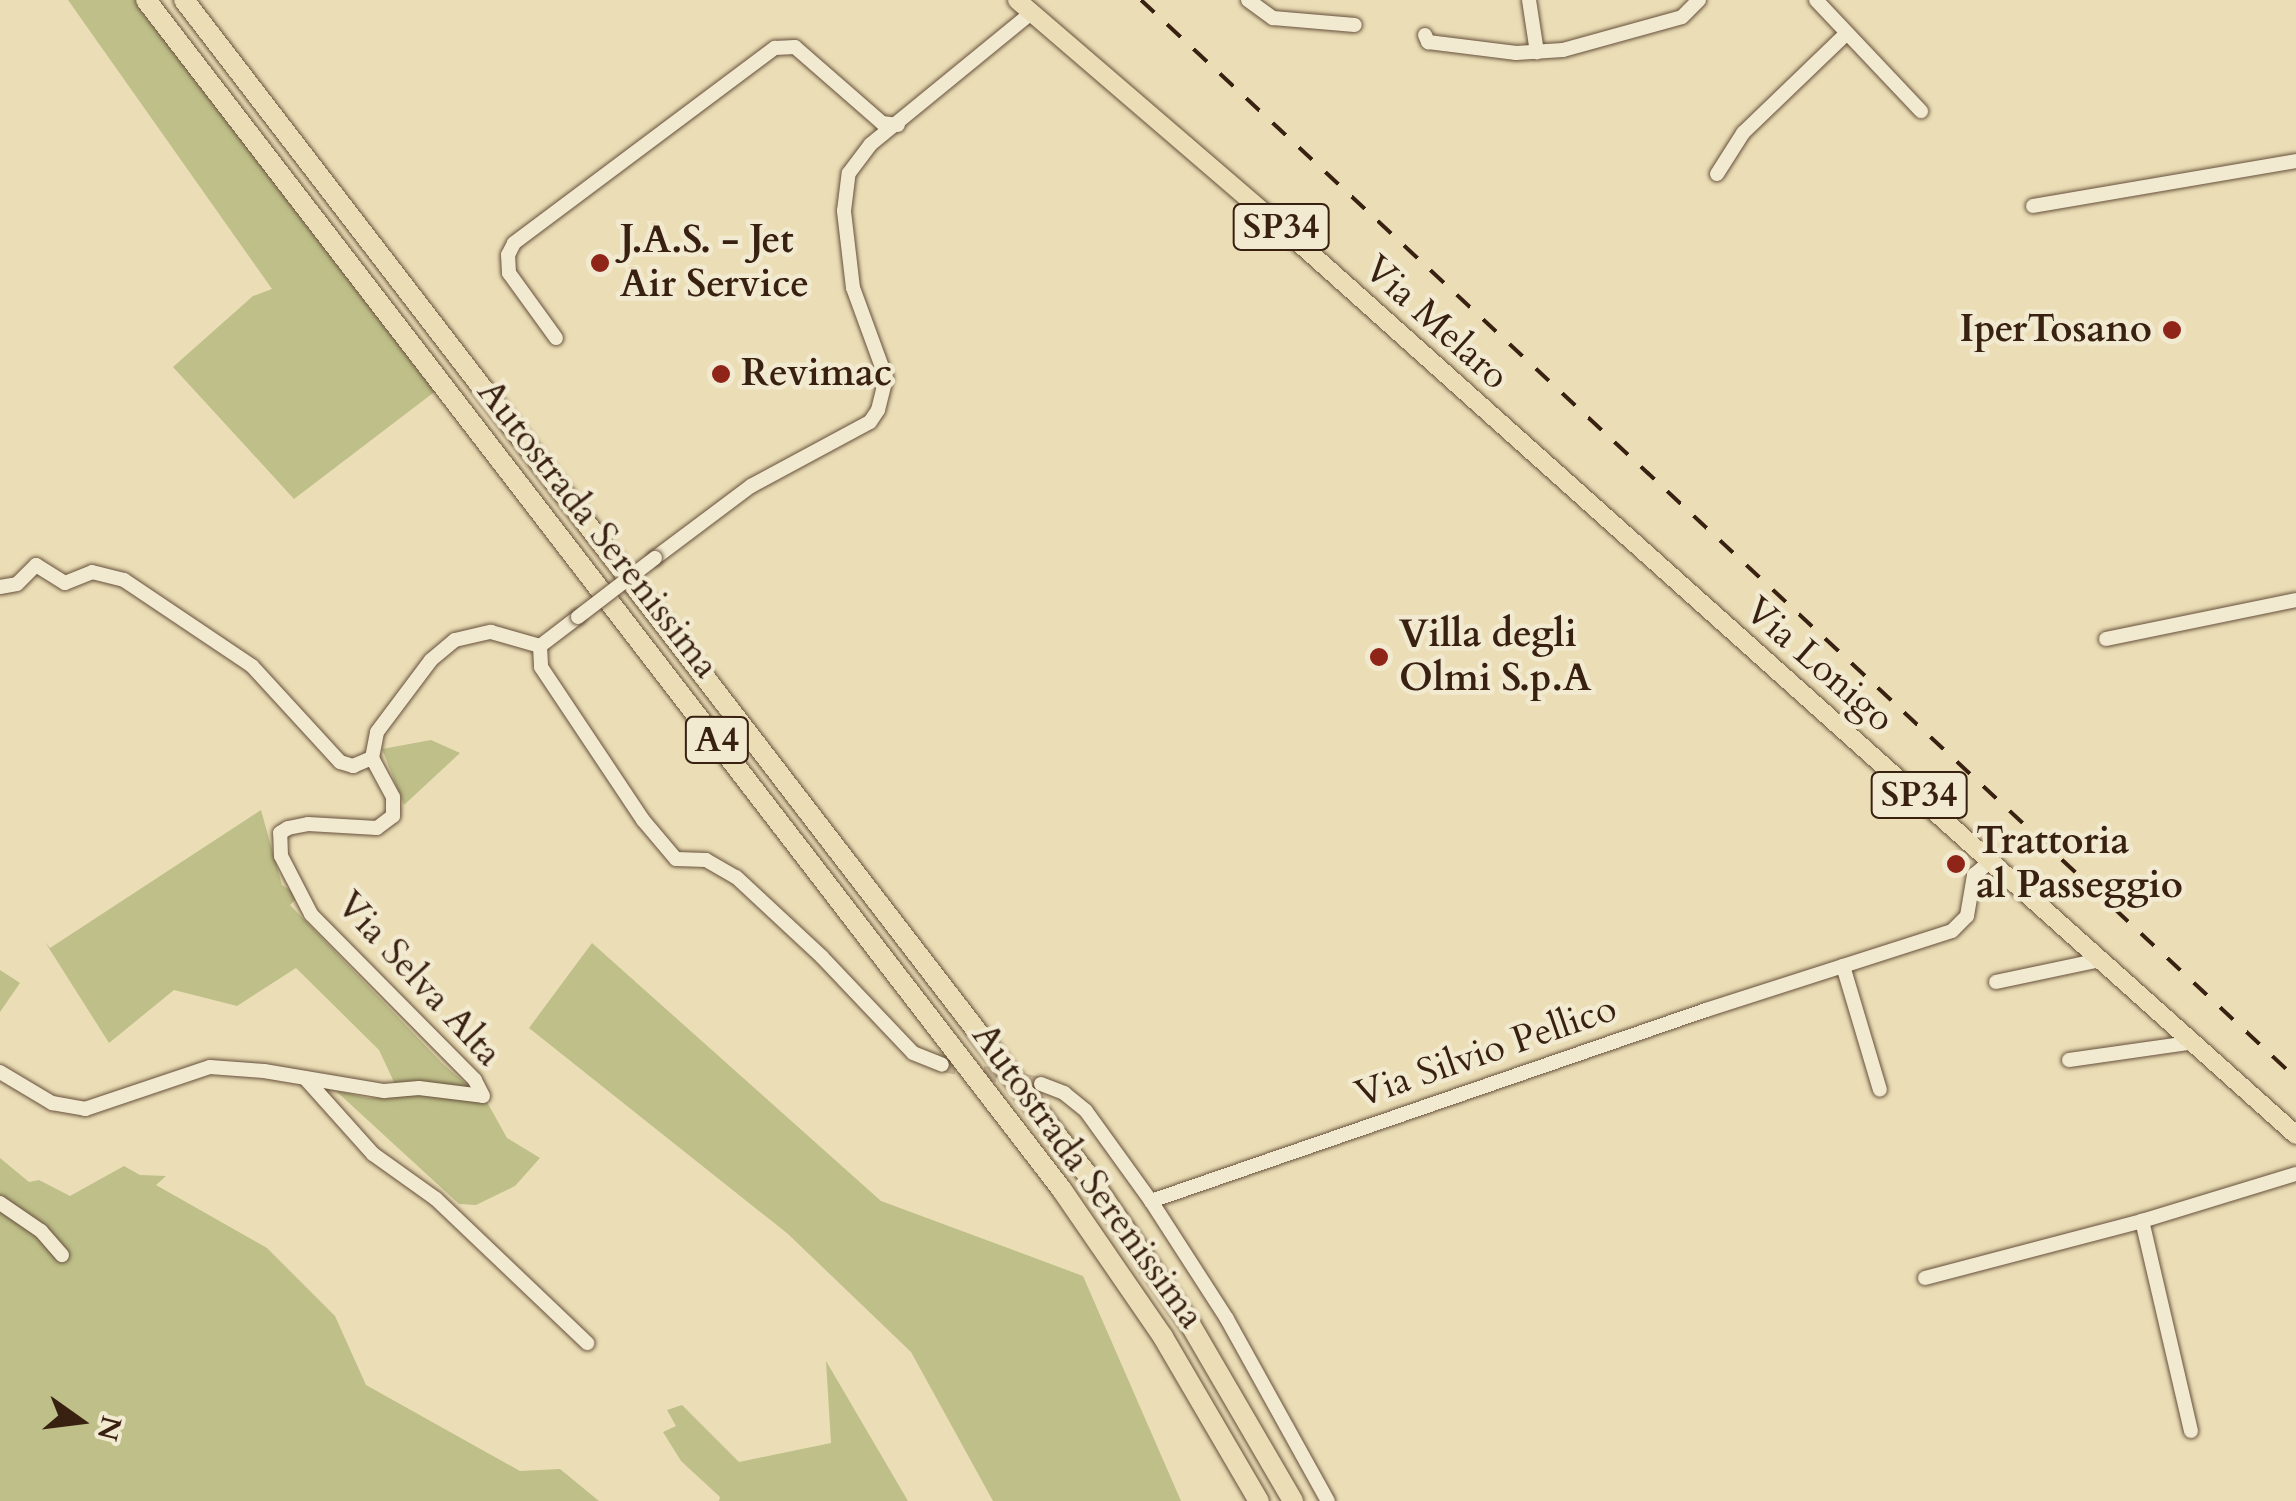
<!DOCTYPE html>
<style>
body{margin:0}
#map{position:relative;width:2296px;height:1501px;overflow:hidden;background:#ebdeb6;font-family:Cardo,serif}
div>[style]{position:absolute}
.green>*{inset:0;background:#bebf89}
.minor-tunnel>*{height:14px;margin-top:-7px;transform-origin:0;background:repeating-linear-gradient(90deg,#c7b895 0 14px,transparent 0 21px)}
.roads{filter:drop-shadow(0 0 2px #66503b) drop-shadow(0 0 2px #66503b)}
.minor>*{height:14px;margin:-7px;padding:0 7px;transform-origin:7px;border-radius:7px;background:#f2ead0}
.major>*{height:18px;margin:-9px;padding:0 9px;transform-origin:9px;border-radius:9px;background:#ebdeb6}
.highway>*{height:20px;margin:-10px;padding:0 10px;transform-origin:10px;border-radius:10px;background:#ebdeb6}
.rail>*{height:4px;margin-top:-2px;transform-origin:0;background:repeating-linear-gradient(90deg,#392112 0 18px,transparent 0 36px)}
.bridges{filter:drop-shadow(0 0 2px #66503b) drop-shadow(0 0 2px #66503b)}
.minor-bridge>*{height:14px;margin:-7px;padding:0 7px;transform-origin:7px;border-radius:7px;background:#f2ead0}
.dots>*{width:28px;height:28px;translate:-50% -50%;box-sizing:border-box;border:5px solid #f2ead0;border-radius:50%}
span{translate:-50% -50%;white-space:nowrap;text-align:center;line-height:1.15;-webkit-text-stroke:9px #f2ead0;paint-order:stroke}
.shield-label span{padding:2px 8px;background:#f2ead0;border:2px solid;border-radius:8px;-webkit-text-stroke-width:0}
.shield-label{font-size:35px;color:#392112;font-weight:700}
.poi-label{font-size:38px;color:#392112;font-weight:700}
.left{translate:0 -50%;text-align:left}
.right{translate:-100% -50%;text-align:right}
.street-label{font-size:38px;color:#392112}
.north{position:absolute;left:30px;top:1371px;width:100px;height:100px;-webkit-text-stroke:8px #f2ead0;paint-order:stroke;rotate:104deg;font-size:28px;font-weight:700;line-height:40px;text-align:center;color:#392112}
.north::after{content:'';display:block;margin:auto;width:35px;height:45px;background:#392112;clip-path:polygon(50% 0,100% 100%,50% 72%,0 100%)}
</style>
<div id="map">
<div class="green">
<i style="clip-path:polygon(68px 0,138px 0,437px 390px,294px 499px,173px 367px,253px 296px,272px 289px)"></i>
<i style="clip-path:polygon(431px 740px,460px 753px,404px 805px,382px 749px)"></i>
<i style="clip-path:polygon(261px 810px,282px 885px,299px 896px,290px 905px,443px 1064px,487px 1102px,507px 1138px,540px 1158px,515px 1186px,476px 1205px,459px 1204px,336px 1091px,368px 1098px,401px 1097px,379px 1050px,296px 968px,237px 1006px,174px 990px,109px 1043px,45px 942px,50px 948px)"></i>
<i style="clip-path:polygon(592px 943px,881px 1201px,1083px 1276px,1181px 1501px,993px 1501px,911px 1352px,788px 1234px,529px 1028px)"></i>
<i style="clip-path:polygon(0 970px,20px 983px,0 1012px)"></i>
<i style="clip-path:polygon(0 1158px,29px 1182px,39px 1180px,70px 1196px,124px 1166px,140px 1175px,166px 1176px,156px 1185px,267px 1248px,335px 1316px,366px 1385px,520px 1471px,560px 1469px,599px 1501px,0 1501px)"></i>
<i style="clip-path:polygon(826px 1361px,908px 1501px,719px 1501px,720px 1497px,681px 1461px,663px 1432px,676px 1426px,667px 1410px,682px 1405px,739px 1462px,831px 1443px)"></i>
</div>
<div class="minor-tunnel">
<i style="left:942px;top:1065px;width:101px;rotate:10.9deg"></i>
</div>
<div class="roads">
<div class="minor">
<i style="left:1248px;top:0;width:31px;rotate:36deg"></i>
<i style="left:1273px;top:18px;width:82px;rotate:4.9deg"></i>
<i style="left:1529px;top:0;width:53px;rotate:81.3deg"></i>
<i style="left:1816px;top:0;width:153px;rotate:46.6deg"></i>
<i style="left:1425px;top:35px;width:8px;rotate:67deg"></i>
<i style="left:1428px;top:42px;width:89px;rotate:7.1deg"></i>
<i style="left:1516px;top:53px;width:47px;rotate:-3.7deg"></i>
<i style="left:1563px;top:50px;width:123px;rotate:-15.5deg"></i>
<i style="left:1682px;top:17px;width:24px;rotate:-45deg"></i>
<i style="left:1717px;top:174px;width:49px;rotate:-57.6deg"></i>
<i style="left:1743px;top:133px;width:143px;rotate:-43.9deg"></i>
<i style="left:2033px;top:206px;width:267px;rotate:-9.7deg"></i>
<i style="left:556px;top:338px;width:80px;rotate:-125.9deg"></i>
<i style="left:509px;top:273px;width:18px;rotate:-93deg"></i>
<i style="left:508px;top:255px;width:13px;rotate:-63deg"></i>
<i style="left:514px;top:243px;width:326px;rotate:-36.8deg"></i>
<i style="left:775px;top:48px;width:20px;rotate:-3deg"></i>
<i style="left:795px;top:47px;width:116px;rotate:41.1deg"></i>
<i style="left:882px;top:123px;width:16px;rotate:7deg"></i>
<i style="left:655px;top:558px;width:120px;rotate:-36.9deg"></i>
<i style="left:751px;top:486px;width:135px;rotate:-28.3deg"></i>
<i style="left:870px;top:422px;width:14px;rotate:-56deg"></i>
<i style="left:878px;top:410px;width:33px;rotate:-76deg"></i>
<i style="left:886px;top:378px;width:96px;rotate:-110.1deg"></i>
<i style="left:853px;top:288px;width:78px;rotate:-96.7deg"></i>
<i style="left:844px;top:211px;width:38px;rotate:-83deg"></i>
<i style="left:849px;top:173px;width:36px;rotate:-53deg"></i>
<i style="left:871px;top:144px;width:208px;rotate:-39.3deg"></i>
<i style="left:0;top:587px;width:17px;rotate:-10deg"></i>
<i style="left:17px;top:584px;width:27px;rotate:-45deg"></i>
<i style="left:36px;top:565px;width:34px;rotate:32deg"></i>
<i style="left:65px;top:583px;width:29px;rotate:-22deg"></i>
<i style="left:92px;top:572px;width:33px;rotate:14deg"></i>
<i style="left:124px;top:580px;width:154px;rotate:33.9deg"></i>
<i style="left:252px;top:666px;width:130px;rotate:47.5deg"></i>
<i style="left:340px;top:762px;width:14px;rotate:17deg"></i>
<i style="left:353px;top:766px;width:21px;rotate:-23deg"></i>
<i style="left:372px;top:758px;width:26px;rotate:-79deg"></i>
<i style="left:377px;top:732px;width:90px;rotate:-53.1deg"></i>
<i style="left:431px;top:660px;width:31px;rotate:-40deg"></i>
<i style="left:455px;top:640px;width:37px;rotate:-13deg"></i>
<i style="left:491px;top:632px;width:51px;rotate:15.9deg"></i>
<i style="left:540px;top:646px;width:48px;rotate:-37.3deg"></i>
<i style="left:2106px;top:639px;width:194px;rotate:-11.6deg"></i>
<i style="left:540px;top:646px;width:21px;rotate:87deg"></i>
<i style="left:541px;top:667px;width:184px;rotate:56.3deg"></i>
<i style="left:643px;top:820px;width:51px;rotate:49.8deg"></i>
<i style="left:676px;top:859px;width:30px;rotate:2deg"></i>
<i style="left:706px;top:860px;width:34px;rotate:30deg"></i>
<i style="left:736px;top:877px;width:117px;rotate:42.9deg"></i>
<i style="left:822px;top:957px;width:132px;rotate:46.5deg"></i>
<i style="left:913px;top:1053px;width:31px;rotate:22deg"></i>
<i style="left:1843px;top:966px;width:129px;rotate:73.4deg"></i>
<i style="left:1996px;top:982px;width:106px;rotate:-11.9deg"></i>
<i style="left:2069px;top:1060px;width:127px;rotate:-8.1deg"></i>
<i style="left:0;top:1072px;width:61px;rotate:30.8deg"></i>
<i style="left:52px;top:1103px;width:34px;rotate:10deg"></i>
<i style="left:85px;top:1109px;width:132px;rotate:-18.6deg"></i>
<i style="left:210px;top:1067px;width:54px;rotate:4.2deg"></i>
<i style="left:264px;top:1071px;width:122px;rotate:9.5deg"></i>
<i style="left:384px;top:1091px;width:35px;rotate:-5deg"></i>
<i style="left:419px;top:1088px;width:64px;rotate:7.1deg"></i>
<i style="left:483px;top:1096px;width:18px;rotate:-117deg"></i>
<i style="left:475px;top:1080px;width:233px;rotate:-134.7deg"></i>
<i style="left:311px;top:914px;width:65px;rotate:-117.3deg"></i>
<i style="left:281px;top:856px;width:23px;rotate:-92deg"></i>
<i style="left:280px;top:833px;width:9px;rotate:-32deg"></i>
<i style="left:288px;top:828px;width:20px;rotate:-11deg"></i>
<i style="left:308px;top:824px;width:69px;rotate:3.3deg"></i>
<i style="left:377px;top:828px;width:20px;rotate:-37deg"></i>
<i style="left:393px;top:816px;width:19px;rotate:-90deg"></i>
<i style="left:393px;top:797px;width:44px;rotate:-118.3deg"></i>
<i style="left:305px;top:1078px;width:102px;rotate:48.2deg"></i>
<i style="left:373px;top:1154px;width:77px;rotate:35.5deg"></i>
<i style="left:436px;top:1199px;width:209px;rotate:43.6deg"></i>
<i style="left:1041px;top:1084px;width:25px;rotate:21deg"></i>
<i style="left:1064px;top:1093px;width:28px;rotate:39deg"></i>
<i style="left:1086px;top:1111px;width:111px;rotate:54.2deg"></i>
<i style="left:1151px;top:1201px;width:140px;rotate:57.2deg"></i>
<i style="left:1227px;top:1319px;width:208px;rotate:61deg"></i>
<i style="left:1151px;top:1201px;width:587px;rotate:-18.99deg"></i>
<i style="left:1706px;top:1010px;width:258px;rotate:-17.8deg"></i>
<i style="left:1952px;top:931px;width:21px;rotate:-45deg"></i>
<i style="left:1967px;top:916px;width:42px;rotate:-80.3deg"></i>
<i style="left:1974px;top:875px;width:23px;rotate:-40deg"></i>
<i style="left:0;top:1203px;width:50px;rotate:34.3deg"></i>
<i style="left:41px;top:1231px;width:32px;rotate:49deg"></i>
<i style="left:1925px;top:1278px;width:224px;rotate:-14.7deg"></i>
<i style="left:2191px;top:1431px;width:216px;rotate:-103.1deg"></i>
<i style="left:2142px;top:1221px;width:161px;rotate:-17deg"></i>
</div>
<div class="major">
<i style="left:1017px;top:0;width:371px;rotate:40.7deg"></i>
<i style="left:1298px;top:242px;width:1339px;rotate:41.82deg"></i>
</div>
<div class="highway">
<i style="left:146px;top:0;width:1502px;rotate:52.41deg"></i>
<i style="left:1062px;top:1190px;width:178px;rotate:55.5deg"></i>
<i style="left:1163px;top:1337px;width:190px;rotate:59.7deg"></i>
<i style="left:184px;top:0;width:1486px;rotate:52.44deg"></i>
<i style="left:1090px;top:1178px;width:177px;rotate:55.6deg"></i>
<i style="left:1190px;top:1324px;width:205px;rotate:59.8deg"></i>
</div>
</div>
<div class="rail">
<i style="left:1141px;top:0;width:1580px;rotate:43.03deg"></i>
</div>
<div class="bridges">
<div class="minor-bridge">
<i style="left:578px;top:617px;width:97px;rotate:-37.5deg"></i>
</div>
</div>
<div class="dots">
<i style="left:600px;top:263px;background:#8f2418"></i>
<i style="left:2172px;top:330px;background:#8f2418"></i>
<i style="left:721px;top:374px;background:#8f2418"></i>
<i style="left:1379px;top:657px;background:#8f2418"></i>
<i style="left:1956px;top:864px;background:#8f2418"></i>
</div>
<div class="shield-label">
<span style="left:1281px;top:227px">SP34</span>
<span style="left:717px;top:740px">A4</span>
<span style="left:1919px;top:795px">SP34</span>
</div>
<div class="poi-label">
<span class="left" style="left:620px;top:263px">J.A.S. - Jet<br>Air Service</span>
<span class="right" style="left:2152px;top:330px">IperTosano</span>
<span class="left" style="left:741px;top:374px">Revimac</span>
<span class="left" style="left:1399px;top:657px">Villa degli<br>Olmi S.p.A</span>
<span class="left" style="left:1976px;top:864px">Trattoria<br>al Passeggio</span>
</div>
<div class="street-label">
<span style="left:1436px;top:323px;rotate:42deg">Via Melaro</span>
<span style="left:598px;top:529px;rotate:52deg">Autostrada Serenissima</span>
<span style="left:1819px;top:665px;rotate:41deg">Via Lonigo</span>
<span style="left:419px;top:979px;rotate:47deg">Via Selva Alta</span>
<span style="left:1486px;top:1052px;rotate:-19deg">Via Silvio Pellico</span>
<span style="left:1088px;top:1176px;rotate:54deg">Autostrada Serenissima</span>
</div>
<div class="north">N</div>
</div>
